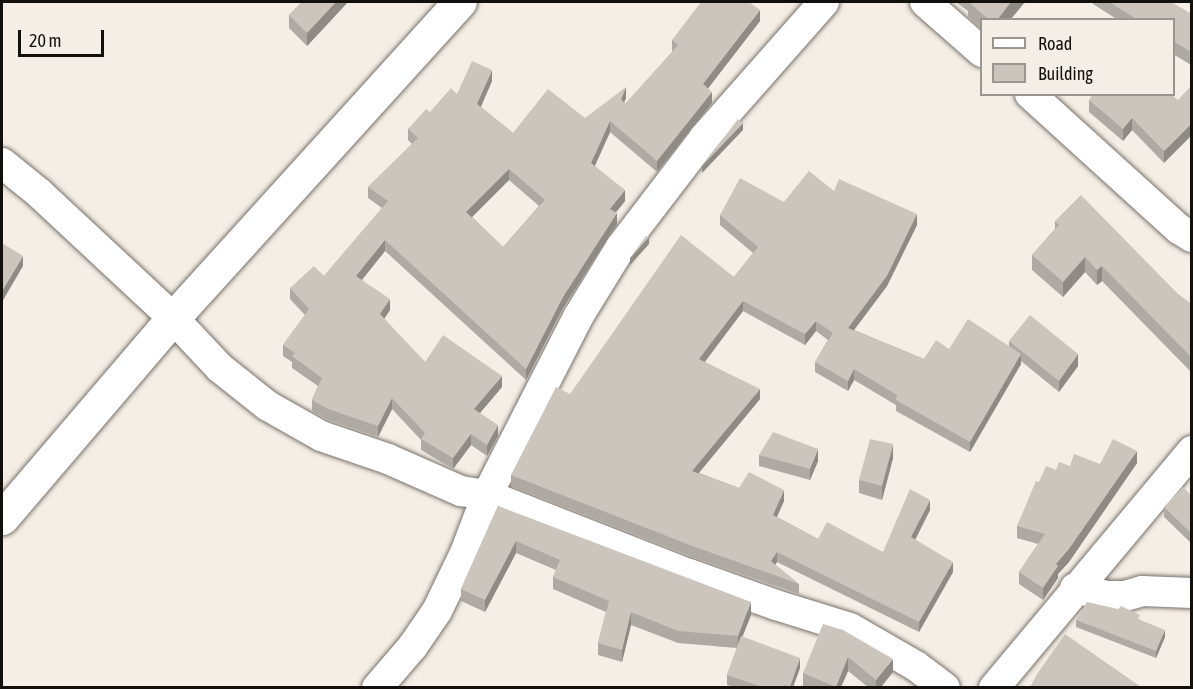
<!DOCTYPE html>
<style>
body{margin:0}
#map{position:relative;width:1193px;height:689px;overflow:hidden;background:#f5eee6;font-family:"Asap Condensed",sans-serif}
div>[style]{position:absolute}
.roads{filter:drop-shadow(0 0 2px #78716b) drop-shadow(0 0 2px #78716b)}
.street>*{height:30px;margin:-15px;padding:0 15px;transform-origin:15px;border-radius:15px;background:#fff}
.secondary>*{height:33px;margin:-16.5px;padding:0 16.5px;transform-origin:16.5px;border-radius:16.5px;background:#fff}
.wall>*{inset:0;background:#afa9a3}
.shaded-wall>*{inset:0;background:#8f8a84}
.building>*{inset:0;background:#ccc5bd}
span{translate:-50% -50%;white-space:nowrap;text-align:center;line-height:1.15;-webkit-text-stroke:6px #f5eee6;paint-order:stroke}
.frame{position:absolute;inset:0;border:3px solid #12100d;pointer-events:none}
.legend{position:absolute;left:980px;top:18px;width:195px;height:78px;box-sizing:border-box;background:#f5eee6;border:2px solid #9a958f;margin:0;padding:8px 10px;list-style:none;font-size:18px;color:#12100d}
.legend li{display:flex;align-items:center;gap:12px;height:30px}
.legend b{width:30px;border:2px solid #9a958f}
.scale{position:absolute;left:18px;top:30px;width:86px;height:27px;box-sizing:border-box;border:3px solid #12100d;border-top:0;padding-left:8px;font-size:18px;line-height:21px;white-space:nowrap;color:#12100d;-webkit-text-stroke:4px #f5eee6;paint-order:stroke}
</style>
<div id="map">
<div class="roads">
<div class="street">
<i style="left:925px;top:2px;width:76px;rotate:41.3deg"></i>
<i style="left:1030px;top:94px;width:201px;rotate:42.2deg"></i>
<i style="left:1179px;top:229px;width:15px;rotate:32deg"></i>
<i style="left:2px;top:163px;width:48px;rotate:39deg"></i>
<i style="left:39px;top:193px;width:183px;rotate:43deg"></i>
<i style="left:173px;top:318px;width:69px;rotate:46.8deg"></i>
<i style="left:220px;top:368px;width:61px;rotate:38.4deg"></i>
<i style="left:268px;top:406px;width:61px;rotate:29.5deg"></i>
<i style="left:321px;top:436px;width:71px;rotate:18.9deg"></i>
<i style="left:388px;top:459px;width:80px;rotate:23.7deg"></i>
<i style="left:461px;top:491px;width:26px;rotate:9deg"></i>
<i style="left:487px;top:495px;width:217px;rotate:21.4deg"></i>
<i style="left:689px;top:574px;width:92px;rotate:19.6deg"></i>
<i style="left:776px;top:605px;width:77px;rotate:17.3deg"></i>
<i style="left:850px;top:628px;width:76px;rotate:29.9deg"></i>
<i style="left:916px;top:666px;width:36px;rotate:37deg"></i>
<i style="left:1075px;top:588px;width:34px;rotate:14deg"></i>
<i style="left:1108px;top:596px;width:17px"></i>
<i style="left:1125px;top:596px;width:18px;rotate:-16deg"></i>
<i style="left:1142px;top:591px;width:50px;rotate:2.3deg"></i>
<i style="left:377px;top:688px;width:55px;rotate:-49.4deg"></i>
<i style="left:413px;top:646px;width:42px;rotate:-55.6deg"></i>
<i style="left:437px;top:611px;width:64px;rotate:-64.2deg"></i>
<i style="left:465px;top:553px;width:62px;rotate:-69.2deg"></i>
<i style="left:487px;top:495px;width:200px;rotate:-62.9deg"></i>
<i style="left:578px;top:317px;width:82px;rotate:-58.4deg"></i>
<i style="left:621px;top:247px;width:138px;rotate:-52.6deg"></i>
<i style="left:705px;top:137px;width:180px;rotate:-48.6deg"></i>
<i style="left:994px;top:688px;width:309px;rotate:-50.1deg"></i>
</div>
<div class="secondary">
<i style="left:2px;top:518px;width:263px;rotate:-49.5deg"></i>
<i style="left:173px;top:318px;width:427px;rotate:-47.8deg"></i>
</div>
</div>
<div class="wall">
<i style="clip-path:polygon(302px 2px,348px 2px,307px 46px,289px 28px,289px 15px)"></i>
<i style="clip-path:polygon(956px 2px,1025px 2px,1010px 20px,981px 20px,981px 29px,968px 17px,968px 11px)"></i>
<i style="clip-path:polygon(1093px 2px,1171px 2px,1191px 14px,1191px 65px,1173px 54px,1173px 20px,1118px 20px,1093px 4px)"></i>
<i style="clip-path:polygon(evenodd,760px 21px,708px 88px,712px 103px,657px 172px,610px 132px,595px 166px,625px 201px,616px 212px,617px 224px,563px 308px,526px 380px,385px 251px,362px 280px,390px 310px,384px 319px,425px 362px,502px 387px,480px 413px,498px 436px,487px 456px,471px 445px,453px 469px,421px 450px,421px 440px,392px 409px,378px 437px,328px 420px,312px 411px,312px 400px,318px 386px,292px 368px,292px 362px,283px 356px,283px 345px,305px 315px,290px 299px,290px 288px,324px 276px,382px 208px,368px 198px,368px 187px,412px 144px,408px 140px,408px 129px,457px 94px,492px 81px,481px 107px,513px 133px,585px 118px,626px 98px,624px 102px,625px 104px,673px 52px,672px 51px,672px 40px,760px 21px,509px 180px,539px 206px,503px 247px,472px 217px,509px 180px)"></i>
<i style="clip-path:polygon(1089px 100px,1178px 100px,1164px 163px,1132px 130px,1123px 141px,1089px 112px)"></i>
<i style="clip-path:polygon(834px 191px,917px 225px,887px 286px,854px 330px,924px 359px,949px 349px,1009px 346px,1009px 341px,1078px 366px,1059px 392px,1021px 361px,1021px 364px,970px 452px,896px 411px,896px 405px,854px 380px,848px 391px,815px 372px,815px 362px,828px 340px,816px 331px,805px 345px,743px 311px,705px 362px,760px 399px,699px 473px,739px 488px,784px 501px,777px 517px,818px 539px,883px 552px,930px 510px,915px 540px,953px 572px,919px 632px,777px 562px,775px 565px,799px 584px,799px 594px,695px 558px,511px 486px,511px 475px,734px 277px,753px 253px,720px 225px,720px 215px,784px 202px)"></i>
<i style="clip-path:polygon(1055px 221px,1178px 294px,1191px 304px,1191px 372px,1102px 281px,1097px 285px,1085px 272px,1063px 297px,1032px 270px,1032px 255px,1055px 229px)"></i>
<i style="clip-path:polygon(759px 455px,818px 461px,810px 480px,759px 466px)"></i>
<i style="clip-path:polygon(893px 458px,882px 500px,859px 493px,859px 480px)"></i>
<i style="clip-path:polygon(1137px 463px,1069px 562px,1058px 574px,1058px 578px,1043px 600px,1019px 584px,1019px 572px,1038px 544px,1017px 538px,1017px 526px,1039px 482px,1056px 470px,1070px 466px,1100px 464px)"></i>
<i style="clip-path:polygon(1191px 495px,1191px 543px,1164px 517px,1164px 507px)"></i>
<i style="clip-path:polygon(498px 506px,751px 615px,742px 637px,800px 668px,793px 687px,735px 687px,727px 685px,727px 675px,737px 648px,678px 643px,631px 625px,622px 662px,598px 655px,598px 643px,606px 612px,553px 589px,553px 577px,556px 570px,516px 553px,485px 612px,461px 601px,461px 589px)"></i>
<i style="clip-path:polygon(1118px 609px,1140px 620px,1165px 637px,1156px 658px,1076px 627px,1076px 620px)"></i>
<i style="clip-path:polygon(843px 630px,893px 672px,881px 687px,868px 687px,848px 671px,841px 687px,806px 687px,803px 686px,803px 673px)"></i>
</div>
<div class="shaded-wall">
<i style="clip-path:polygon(336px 2px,348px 2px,307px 46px,307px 33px)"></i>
<i style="clip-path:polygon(1011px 2px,1025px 2px,1010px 20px,997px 20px)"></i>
<i style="clip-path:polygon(760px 10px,760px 21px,703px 95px,703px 84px)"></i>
<i style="clip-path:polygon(492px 70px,492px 81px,477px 115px,477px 104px)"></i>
<i style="clip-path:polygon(626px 87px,626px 98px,621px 110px,621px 99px)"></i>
<i style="clip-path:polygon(712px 92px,712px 103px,657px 172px,657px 161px)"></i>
<i style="clip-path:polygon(1132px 118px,1132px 130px,1123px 141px,1123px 129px)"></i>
<i style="clip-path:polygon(610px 121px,610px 132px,591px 174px,591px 163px)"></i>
<i style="clip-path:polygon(743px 123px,743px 130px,702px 173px,702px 166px)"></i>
<i style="clip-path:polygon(1191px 124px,1191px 136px,1164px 163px,1164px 151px)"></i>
<i style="clip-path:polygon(509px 169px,509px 180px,466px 223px,466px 212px)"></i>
<i style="clip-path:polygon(625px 190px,625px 201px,610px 220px,610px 209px)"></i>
<i style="clip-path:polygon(617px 213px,617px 224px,563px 308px,526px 380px,526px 369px,563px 297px)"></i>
<i style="clip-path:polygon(917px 214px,917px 225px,887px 286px,848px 338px,848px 328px)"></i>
<i style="clip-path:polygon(649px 237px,649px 244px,630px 265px,630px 258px)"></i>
<i style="clip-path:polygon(385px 240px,385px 251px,356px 287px,356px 276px)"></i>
<i style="clip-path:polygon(23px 256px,23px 266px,2px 302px,2px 291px)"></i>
<i style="clip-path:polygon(1085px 257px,1085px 272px,1063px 297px,1063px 282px)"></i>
<i style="clip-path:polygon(1102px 266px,1102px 281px,1097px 285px,1097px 270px)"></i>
<i style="clip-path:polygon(390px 299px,390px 310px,380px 325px,380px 314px)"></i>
<i style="clip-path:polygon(743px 301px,743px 311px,699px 369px,699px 359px)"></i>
<i style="clip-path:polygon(816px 321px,816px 331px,805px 345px,805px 334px)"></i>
<i style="clip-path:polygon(1021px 354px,1021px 364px,970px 452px,970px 442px)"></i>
<i style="clip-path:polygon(1078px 354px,1078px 366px,1059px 392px,1059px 381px)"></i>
<i style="clip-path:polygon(854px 369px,854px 380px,848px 391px,848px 381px)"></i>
<i style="clip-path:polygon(502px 376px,502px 387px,474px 420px,474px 409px)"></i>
<i style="clip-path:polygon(760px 389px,760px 399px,692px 481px,692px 471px)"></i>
<i style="clip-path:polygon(392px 398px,392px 409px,378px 437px,378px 426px)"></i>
<i style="clip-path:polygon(498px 425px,498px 436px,487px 456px,487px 445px)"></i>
<i style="clip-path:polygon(471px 434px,471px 445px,453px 469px,453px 458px)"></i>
<i style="clip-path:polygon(893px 444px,893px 458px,882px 500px,882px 486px)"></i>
<i style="clip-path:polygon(818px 449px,818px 461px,810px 480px,810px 469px)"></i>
<i style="clip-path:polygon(1137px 451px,1137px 463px,1069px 562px,1058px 574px,1058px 578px,1043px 600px,1043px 588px,1056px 564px)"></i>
<i style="clip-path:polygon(784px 490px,784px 501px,773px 525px,773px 515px)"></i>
<i style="clip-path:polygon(930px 500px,930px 510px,911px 548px,911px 537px)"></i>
<i style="clip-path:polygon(516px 541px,516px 553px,485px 612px,485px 600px)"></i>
<i style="clip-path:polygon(777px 552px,777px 562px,771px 572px,771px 561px)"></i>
<i style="clip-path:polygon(953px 562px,953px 572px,919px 632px,919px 622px)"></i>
<i style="clip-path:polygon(751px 602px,751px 615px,738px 648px,738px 636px)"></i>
<i style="clip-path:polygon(631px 612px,631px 625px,622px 662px,622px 650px)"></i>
<i style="clip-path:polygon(1165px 630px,1165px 637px,1156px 658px,1156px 651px)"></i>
<i style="clip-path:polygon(848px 657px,848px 671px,841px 687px,836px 687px)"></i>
<i style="clip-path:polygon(800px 658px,800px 668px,793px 687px,790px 687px)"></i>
<i style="clip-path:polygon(893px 659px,893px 672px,881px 687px,876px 687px,876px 680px)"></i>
</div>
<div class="building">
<i style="clip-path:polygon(302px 2px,336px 2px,307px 33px,289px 15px)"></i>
<i style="clip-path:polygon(evenodd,701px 2px,749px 2px,760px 10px,703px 84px,712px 92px,657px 161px,610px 121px,591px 163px,625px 190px,610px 209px,617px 213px,563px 297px,526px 369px,385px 240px,356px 276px,390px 299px,380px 314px,425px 362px,443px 335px,502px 376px,474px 409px,498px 425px,487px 445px,471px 434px,453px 458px,421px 439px,425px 433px,392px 398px,378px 426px,328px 409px,312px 400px,322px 378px,292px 356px,295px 353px,283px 345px,309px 309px,290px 288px,314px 266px,324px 276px,388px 201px,368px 187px,418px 138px,408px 129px,426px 109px,430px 112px,451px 88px,457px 94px,472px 61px,492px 70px,477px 104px,513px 133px,548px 89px,585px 118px,626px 87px,621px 99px,625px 104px,678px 45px,672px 40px,701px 2px,509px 169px,545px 200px,503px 247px,466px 212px,509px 169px)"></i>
<i style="clip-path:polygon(969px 2px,1011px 2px,997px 20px,989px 20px)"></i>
<i style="clip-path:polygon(1109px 2px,1171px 2px,1191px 14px,1191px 52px,1173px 41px,1173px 20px,1138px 20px)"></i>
<i style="clip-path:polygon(1191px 86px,1191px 124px,1164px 151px,1132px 118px,1123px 129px,1089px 100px,1093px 94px,1171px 94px,1178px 100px)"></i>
<i style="clip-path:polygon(738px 119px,743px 123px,702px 166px)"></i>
<i style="clip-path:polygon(809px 171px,834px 191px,839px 179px,917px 214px,887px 276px,848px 328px,924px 359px,936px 340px,949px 349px,968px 319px,1021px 354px,970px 442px,896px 400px,897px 395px,854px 369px,848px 381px,815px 362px,833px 333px,816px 321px,805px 334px,743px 301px,699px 359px,760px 389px,692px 471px,739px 488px,749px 472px,784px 490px,773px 515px,818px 539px,827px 522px,883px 552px,910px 489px,930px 500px,911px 537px,953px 562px,919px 622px,777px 552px,771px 561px,799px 584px,695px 547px,511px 475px,556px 387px,570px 394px,681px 235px,734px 277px,758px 247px,720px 215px,740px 178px,784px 202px)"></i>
<i style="clip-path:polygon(1081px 195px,1178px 294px,1191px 304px,1191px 357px,1102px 266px,1097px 270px,1085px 257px,1063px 282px,1032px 255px,1059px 225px,1055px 221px)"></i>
<i style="clip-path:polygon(646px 236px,649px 237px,630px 258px)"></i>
<i style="clip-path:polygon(2px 243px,23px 256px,2px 291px)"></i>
<i style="clip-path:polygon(1030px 315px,1078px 354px,1059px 381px,1009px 341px)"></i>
<i style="clip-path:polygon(773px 432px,818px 449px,810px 469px,759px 455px)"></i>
<i style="clip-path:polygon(870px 439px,893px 444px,882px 486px,859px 480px)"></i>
<i style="clip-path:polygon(1113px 439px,1137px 451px,1069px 549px,1056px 564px,1058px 566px,1043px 588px,1019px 572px,1045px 534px,1017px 526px,1036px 481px,1039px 482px,1046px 466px,1056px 470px,1059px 462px,1070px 466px,1074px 454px,1100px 464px)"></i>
<i style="clip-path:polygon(1183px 487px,1191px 495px,1191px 533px,1164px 507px)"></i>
<i style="clip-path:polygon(498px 506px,751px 602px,738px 636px,678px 631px,631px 612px,622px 650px,598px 643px,609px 601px,553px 577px,560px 560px,516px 541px,485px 600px,461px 589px)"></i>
<i style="clip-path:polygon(1087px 602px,1118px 609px,1121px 606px,1140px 615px,1138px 619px,1165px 630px,1156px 651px,1076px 620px)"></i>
<i style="clip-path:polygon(823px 624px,843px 630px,893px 659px,876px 680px,848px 657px,836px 687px,803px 673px)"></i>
<i style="clip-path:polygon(1065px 634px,1141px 687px,1030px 687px,1037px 674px)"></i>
<i style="clip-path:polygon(741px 636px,800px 658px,790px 687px,785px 685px,784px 687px,758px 687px,759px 686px,727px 675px)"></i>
</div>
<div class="frame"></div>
<ul class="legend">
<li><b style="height:8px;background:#fff"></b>Road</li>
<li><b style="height:16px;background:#ccc5bd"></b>Building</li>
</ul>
<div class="scale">20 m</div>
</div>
